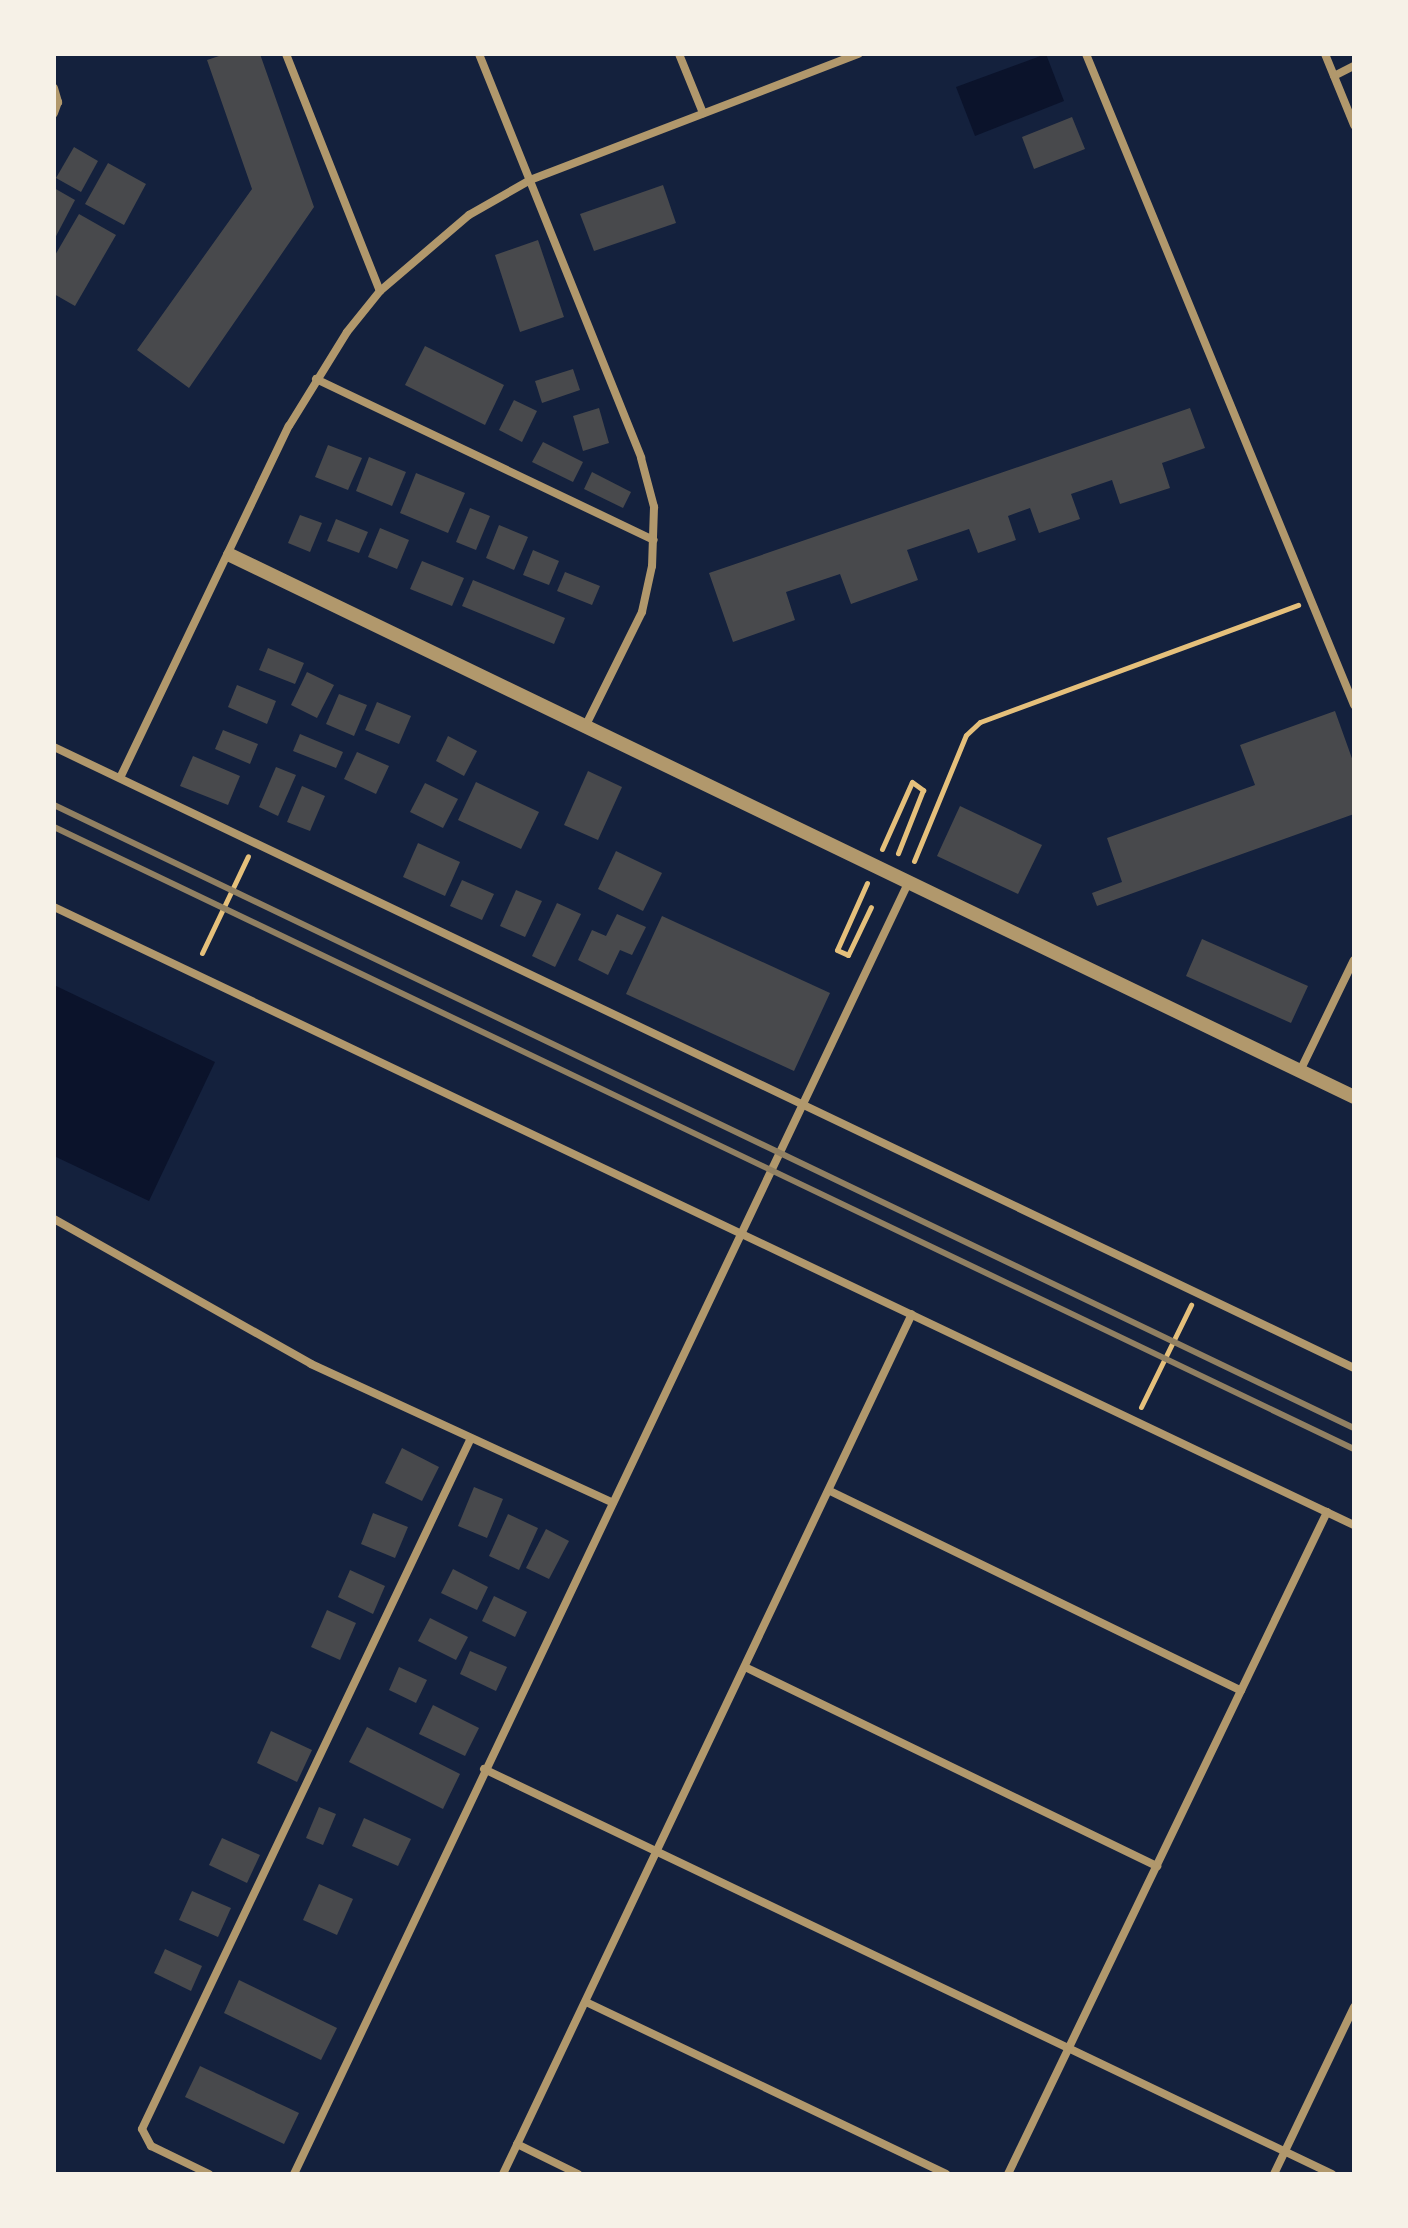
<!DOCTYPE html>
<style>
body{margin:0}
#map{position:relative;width:1408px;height:2228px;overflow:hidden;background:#14213d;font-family:"Sofia Sans Condensed",sans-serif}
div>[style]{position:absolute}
.water>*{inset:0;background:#0b132b}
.building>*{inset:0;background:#48494c}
.path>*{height:5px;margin:-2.5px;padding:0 2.5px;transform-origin:2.5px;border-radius:2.5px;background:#e5c07b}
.minor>*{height:8px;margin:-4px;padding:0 4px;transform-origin:4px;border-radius:4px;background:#b1986c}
.tertiary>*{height:14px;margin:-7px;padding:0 7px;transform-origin:7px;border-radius:7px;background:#b1986c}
.rail>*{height:6px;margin:-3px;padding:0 3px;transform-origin:3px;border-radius:3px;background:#918062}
span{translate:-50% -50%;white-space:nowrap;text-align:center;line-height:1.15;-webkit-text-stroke:7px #f6f1e7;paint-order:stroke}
.frame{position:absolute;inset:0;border:56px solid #f6f1e7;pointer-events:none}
</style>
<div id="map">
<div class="water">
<i style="clip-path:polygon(1046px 54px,1064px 101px,975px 136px,956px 87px)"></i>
<i style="clip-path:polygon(54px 985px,215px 1062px,149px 1201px,54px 1156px)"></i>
</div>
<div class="building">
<i style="clip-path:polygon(225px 54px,260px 54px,314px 207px,189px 388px,137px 350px,252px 189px,207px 60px)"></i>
<i style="clip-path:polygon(1072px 117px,1085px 149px,1034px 169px,1022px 137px)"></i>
<i style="clip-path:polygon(74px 147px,98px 161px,81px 192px,56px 178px)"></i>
<i style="clip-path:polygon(108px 163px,146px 184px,124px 225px,85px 204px)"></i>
<i style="clip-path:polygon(663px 185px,676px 223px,594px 251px,580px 214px)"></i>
<i style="clip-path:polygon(54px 188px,75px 200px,54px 240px)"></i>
<i style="clip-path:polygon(79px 214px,116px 235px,75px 306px,54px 294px,54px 257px)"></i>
<i style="clip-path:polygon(538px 240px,564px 317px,520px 332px,495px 255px)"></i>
<i style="clip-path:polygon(425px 346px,504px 385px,485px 425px,405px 385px)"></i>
<i style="clip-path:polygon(573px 369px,580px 390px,542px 403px,535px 381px)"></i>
<i style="clip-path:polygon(514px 400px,537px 411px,522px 442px,499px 430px)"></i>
<i style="clip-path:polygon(599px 408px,609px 443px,583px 451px,573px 416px)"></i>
<i style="clip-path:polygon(1190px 408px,1205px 448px,1162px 463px,1170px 488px,1120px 504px,1112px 480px,1071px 494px,1080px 519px,1039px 533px,1030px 508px,1008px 516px,1016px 540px,978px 553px,969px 529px,907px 550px,918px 580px,851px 604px,840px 574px,786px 592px,795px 620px,733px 642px,709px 573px)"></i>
<i style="clip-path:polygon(543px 442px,583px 462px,573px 482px,532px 462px)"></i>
<i style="clip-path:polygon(328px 445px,362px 458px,348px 490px,315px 477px)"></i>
<i style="clip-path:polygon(369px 457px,406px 472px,392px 506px,356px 491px)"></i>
<i style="clip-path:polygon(592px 472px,631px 492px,623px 508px,584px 489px)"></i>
<i style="clip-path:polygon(416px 473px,465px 493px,448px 533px,400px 513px)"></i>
<i style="clip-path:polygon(470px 508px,490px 516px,476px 550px,456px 542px)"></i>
<i style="clip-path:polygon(300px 515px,322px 523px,310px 552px,288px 543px)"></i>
<i style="clip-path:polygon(336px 519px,368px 532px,359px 553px,327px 541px)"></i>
<i style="clip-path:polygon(499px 525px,528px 537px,514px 570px,486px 558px)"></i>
<i style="clip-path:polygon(380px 528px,409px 540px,397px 569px,368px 557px)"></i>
<i style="clip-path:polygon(533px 550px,559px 561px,549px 585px,523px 575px)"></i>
<i style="clip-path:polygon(422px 561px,464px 578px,452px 606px,410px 589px)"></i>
<i style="clip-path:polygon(565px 572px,600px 586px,592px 605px,557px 591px)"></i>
<i style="clip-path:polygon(473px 580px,565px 618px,554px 644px,462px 606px)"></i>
<i style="clip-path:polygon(268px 648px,304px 663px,295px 684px,259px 670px)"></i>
<i style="clip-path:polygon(307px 672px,334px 685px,317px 718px,291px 705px)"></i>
<i style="clip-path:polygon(237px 685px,276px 701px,267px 724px,228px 707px)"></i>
<i style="clip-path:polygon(339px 694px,367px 705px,354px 736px,326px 724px)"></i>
<i style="clip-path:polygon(377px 702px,411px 716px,399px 744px,365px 730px)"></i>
<i style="clip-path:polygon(1335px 711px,1354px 764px,1354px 814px,1097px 906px,1092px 893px,1122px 882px,1107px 838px,1255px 785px,1240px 745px)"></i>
<i style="clip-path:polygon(223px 730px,258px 744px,250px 764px,215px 749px)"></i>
<i style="clip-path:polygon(300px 734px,343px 752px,336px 768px,293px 751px)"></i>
<i style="clip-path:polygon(448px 736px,477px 751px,464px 776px,436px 761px)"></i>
<i style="clip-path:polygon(357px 752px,389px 766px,376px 794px,344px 779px)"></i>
<i style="clip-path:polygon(193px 756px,240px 776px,228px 805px,180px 786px)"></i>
<i style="clip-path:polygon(276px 767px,296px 775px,278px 816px,259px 807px)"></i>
<i style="clip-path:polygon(588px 771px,622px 787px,598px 840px,564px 825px)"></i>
<i style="clip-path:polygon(476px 782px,539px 812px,521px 849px,458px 820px)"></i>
<i style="clip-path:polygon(425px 783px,458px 799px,443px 828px,410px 812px)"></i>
<i style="clip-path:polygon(302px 786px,325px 796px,310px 831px,287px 822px)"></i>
<i style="clip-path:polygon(960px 806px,1042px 845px,1018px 894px,937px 856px)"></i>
<i style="clip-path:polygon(418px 843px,460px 862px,445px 896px,403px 877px)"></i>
<i style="clip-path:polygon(616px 851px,662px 873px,643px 911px,598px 889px)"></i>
<i style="clip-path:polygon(462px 880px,494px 894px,482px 920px,450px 906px)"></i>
<i style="clip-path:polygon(516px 890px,542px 901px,525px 937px,500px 926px)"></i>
<i style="clip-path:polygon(557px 903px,581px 914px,555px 967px,532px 956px)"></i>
<i style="clip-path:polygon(617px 914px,646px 927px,632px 955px,620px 950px,608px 975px,578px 960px,592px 930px,606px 936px)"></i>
<i style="clip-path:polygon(662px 916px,830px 993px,794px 1071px,626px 994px)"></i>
<i style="clip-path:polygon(1202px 939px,1308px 986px,1291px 1023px,1186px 976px)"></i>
<i style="clip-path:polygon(402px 1448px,439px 1467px,422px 1501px,385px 1483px)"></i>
<i style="clip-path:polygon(474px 1487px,503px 1499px,487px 1538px,458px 1526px)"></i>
<i style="clip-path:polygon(373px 1513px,408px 1527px,395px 1558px,361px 1544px)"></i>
<i style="clip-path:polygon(508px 1514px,538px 1528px,519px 1570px,489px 1556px)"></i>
<i style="clip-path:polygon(546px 1529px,569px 1541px,549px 1579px,526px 1568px)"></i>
<i style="clip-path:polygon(453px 1569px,488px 1587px,477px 1610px,441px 1593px)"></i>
<i style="clip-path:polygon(350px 1570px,385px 1586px,373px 1614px,338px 1597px)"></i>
<i style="clip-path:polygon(494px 1596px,527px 1612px,515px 1637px,482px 1621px)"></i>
<i style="clip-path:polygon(327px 1610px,356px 1623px,340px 1660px,311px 1647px)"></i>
<i style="clip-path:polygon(430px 1618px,468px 1637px,456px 1660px,418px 1641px)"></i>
<i style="clip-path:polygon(470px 1651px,507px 1667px,496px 1691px,460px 1674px)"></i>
<i style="clip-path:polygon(399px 1667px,427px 1680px,416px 1703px,389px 1690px)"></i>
<i style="clip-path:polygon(433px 1705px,479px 1728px,465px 1756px,419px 1734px)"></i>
<i style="clip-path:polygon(367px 1727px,460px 1774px,443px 1809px,349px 1762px)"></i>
<i style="clip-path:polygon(271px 1731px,312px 1750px,297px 1782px,257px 1763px)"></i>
<i style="clip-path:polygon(319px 1807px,336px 1814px,323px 1845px,306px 1838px)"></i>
<i style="clip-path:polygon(364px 1818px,411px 1839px,398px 1866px,352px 1846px)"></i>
<i style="clip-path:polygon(222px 1838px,260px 1855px,247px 1883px,209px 1865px)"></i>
<i style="clip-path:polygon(319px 1884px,353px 1899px,337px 1935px,303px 1920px)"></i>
<i style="clip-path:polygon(192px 1891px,231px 1908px,218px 1937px,179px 1920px)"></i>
<i style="clip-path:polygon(165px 1949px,202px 1966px,191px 1991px,154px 1973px)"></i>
<i style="clip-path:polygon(239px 1980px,337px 2028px,321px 2060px,224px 2013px)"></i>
<i style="clip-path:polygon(200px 2066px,299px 2113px,284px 2144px,185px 2097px)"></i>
</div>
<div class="path">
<i style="left:882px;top:849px;width:73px;rotate:-65.9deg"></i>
<i style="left:912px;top:782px;width:14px;rotate:36deg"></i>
<i style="left:923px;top:790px;width:68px;rotate:111.6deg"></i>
<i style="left:914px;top:861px;width:136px;rotate:-67.6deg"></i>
<i style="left:966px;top:735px;width:19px;rotate:-43deg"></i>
<i style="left:980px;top:722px;width:339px;rotate:-20.2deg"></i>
<i style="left:867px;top:883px;width:73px;rotate:114.1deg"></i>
<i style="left:837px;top:950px;width:12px;rotate:24deg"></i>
<i style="left:848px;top:955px;width:53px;rotate:-64.4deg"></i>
<i style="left:202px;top:953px;width:107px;rotate:-64.6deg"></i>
<i style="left:1141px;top:1407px;width:114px;rotate:-63.9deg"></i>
</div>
<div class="minor">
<i style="left:286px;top:54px;width:255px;rotate:68.4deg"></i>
<i style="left:479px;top:54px;width:435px;rotate:68.1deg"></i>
<i style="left:641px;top:458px;width:51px;rotate:75.1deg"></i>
<i style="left:654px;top:507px;width:59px;rotate:91.9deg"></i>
<i style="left:652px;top:566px;width:47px;rotate:102.3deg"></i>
<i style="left:642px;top:612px;width:126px;rotate:116.4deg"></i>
<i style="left:679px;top:54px;width:64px;rotate:67.9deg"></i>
<i style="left:1086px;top:54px;width:704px;rotate:67.62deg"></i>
<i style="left:1325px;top:54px;width:77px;rotate:67.8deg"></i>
<i style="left:1334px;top:76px;width:22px;rotate:-27deg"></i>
<i style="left:54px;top:88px;width:15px;rotate:74deg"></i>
<i style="left:58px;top:102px;width:12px;rotate:110deg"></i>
<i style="left:316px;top:379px;width:374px;rotate:25.5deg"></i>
<i style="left:54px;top:747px;width:1441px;rotate:25.53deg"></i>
<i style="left:120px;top:778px;width:390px;rotate:-64.4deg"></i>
<i style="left:289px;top:426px;width:110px;rotate:-58.3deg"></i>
<i style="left:347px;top:332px;width:53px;rotate:-51.2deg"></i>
<i style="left:380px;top:291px;width:117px;rotate:-40.5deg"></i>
<i style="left:469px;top:215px;width:70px;rotate:-29.8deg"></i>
<i style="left:530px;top:180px;width:352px;rotate:-21deg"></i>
<i style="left:54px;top:907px;width:1439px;rotate:25.43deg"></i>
<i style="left:1300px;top:1071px;width:123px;rotate:-64.1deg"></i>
<i style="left:54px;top:1219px;width:295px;rotate:29.4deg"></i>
<i style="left:311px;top:1364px;width:332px;rotate:24.7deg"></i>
<i style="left:830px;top:1491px;width:457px;rotate:25.9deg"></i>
<i style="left:745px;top:1667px;width:458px;rotate:25.8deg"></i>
<i style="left:484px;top:1769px;width:940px;rotate:25.53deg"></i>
<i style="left:586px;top:2002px;width:399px;rotate:25.5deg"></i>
<i style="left:517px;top:2144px;width:68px;rotate:26.2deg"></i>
<i style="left:209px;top:2174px;width:64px;rotate:-154.2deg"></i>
<i style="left:151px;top:2146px;width:19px;rotate:-118deg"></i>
<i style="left:142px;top:2129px;width:765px;rotate:-64.54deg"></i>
<i style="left:294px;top:2174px;width:1430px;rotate:-64.56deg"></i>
<i style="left:503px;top:2174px;width:952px;rotate:-64.57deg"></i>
<i style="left:1008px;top:2174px;width:735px;rotate:-64.27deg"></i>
<i style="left:1274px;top:2174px;width:185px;rotate:-64.4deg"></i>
</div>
<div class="tertiary">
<i style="left:230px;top:555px;width:1248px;rotate:25.74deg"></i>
</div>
<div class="rail">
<i style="left:54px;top:805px;width:1442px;rotate:25.61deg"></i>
<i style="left:54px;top:827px;width:1441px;rotate:25.57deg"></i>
</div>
<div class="frame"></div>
</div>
